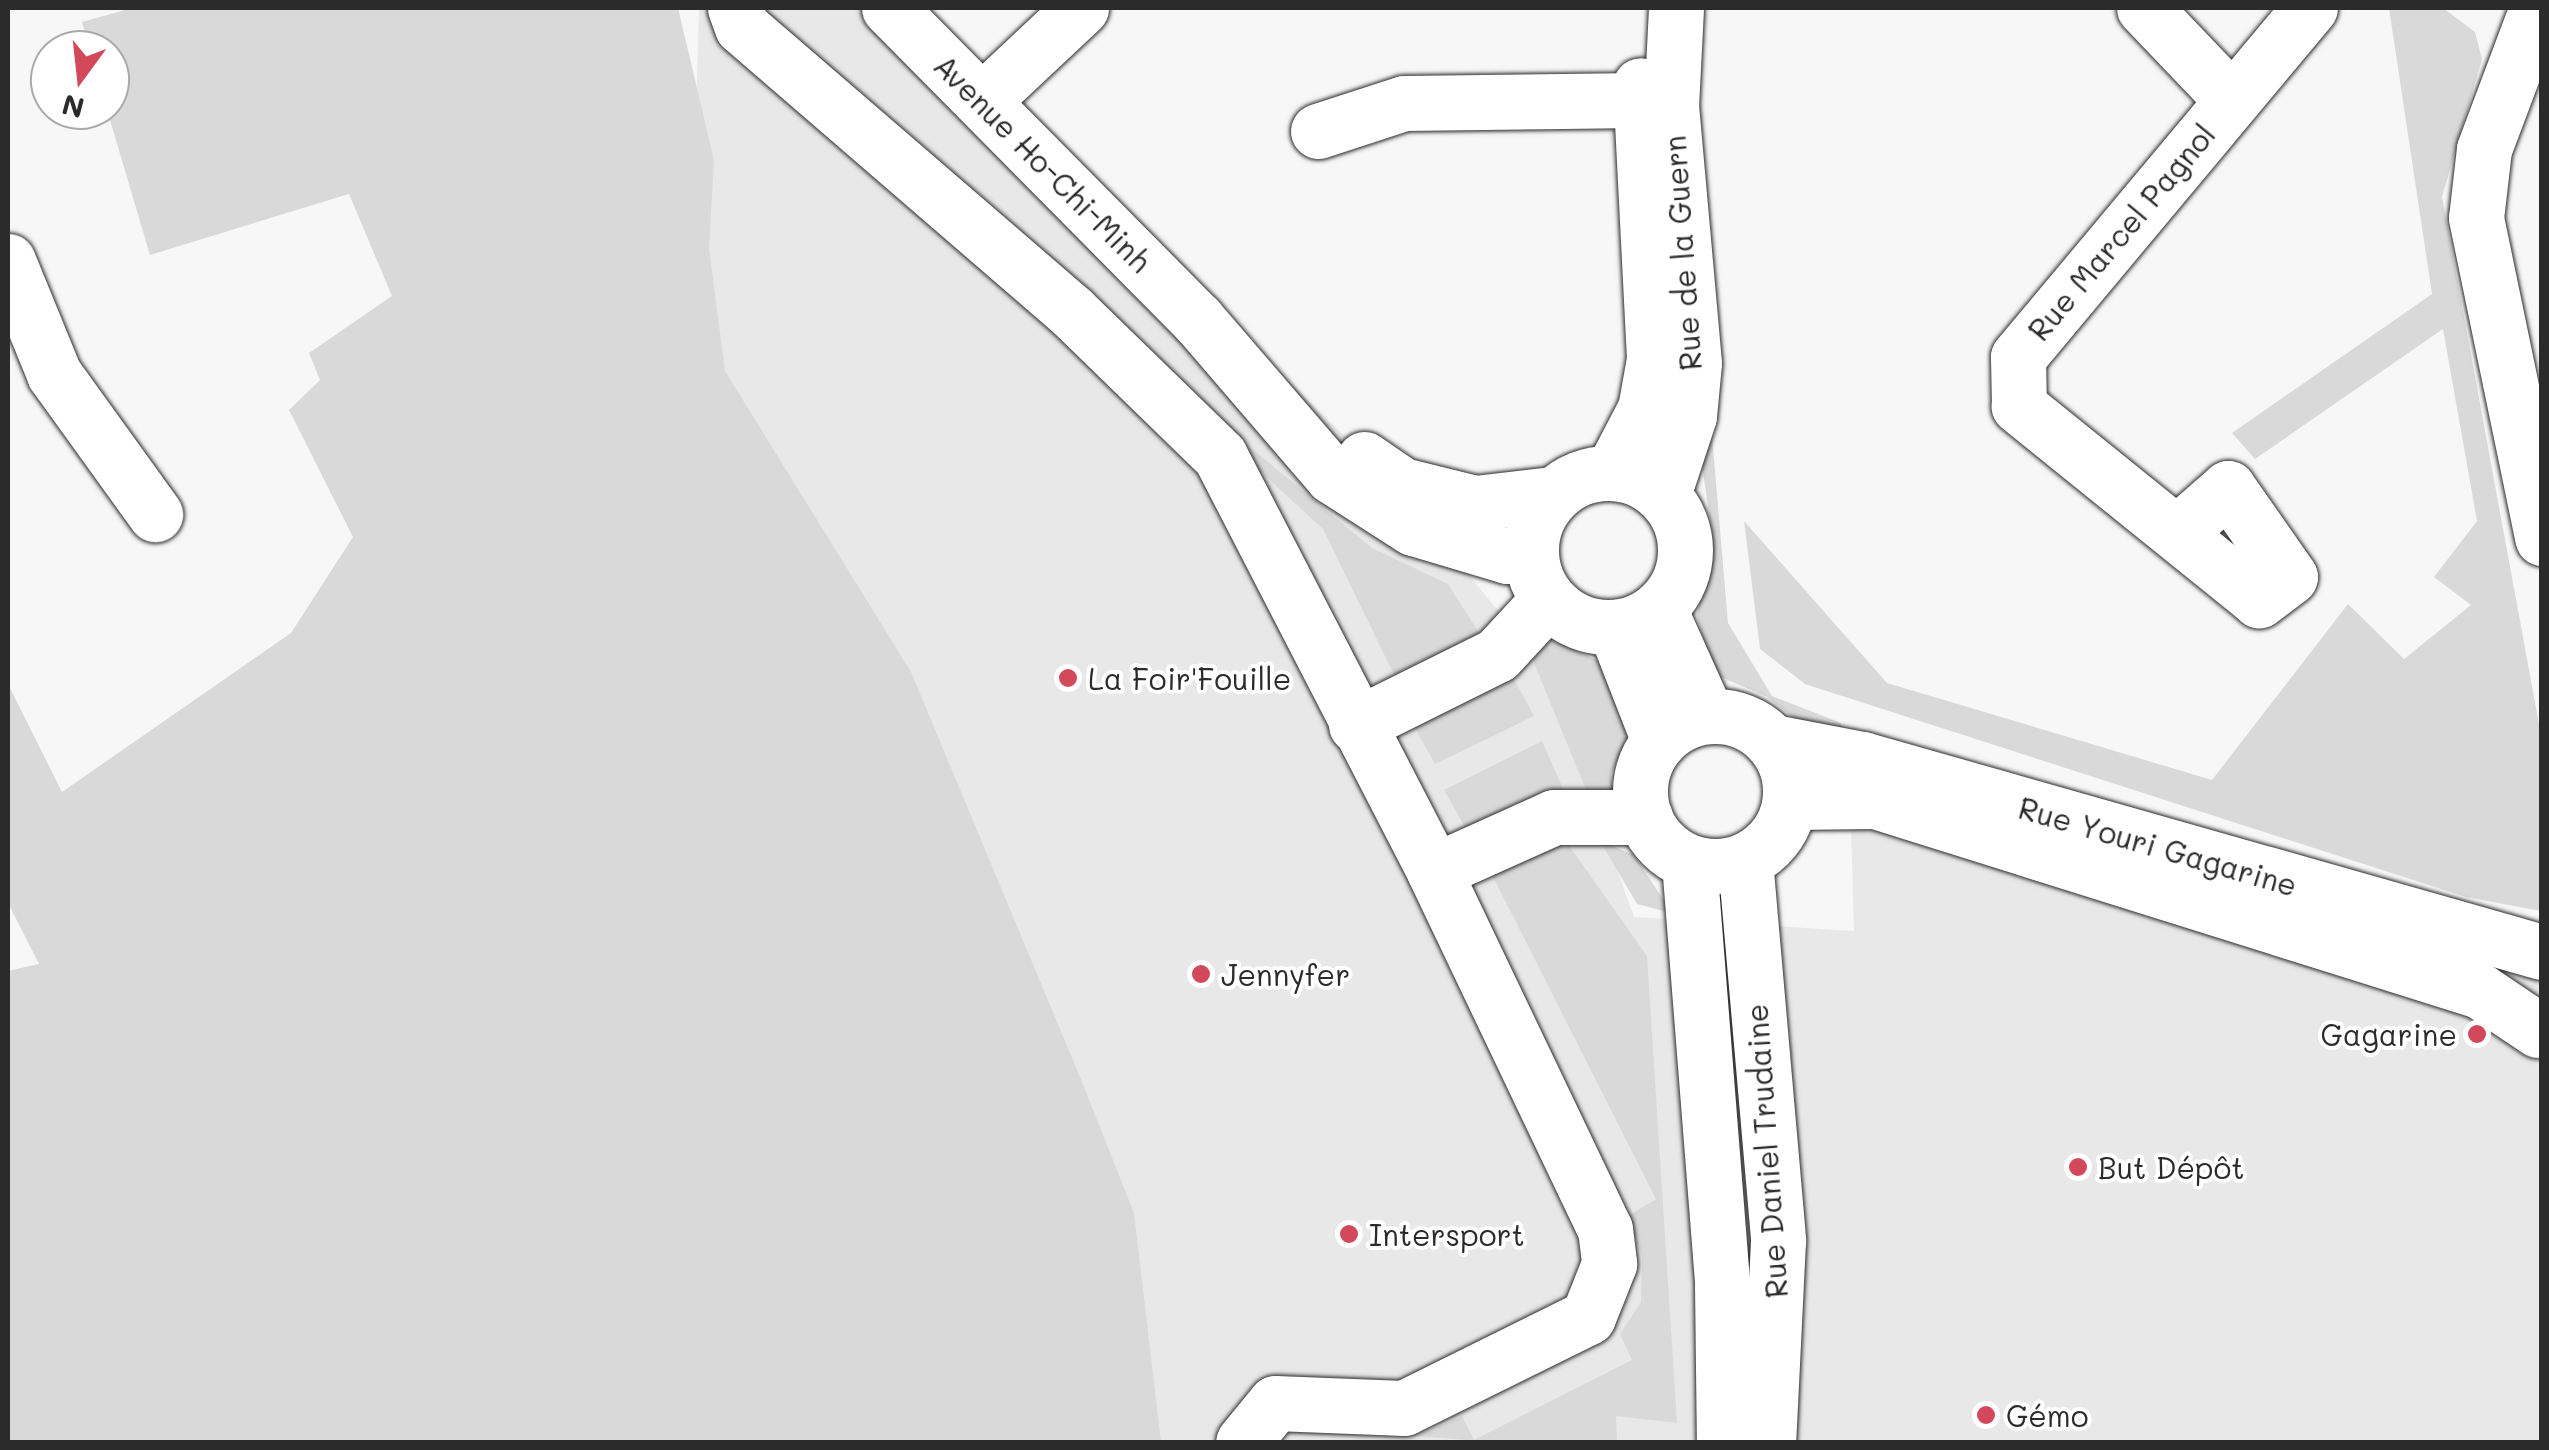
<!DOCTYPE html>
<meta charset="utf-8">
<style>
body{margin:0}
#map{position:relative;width:2549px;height:1450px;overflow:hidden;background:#f7f7f7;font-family:Mali,sans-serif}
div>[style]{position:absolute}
.built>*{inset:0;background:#e8e8e8}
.green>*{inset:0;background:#d9d9d9}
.roads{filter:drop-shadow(0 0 2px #2b2b2b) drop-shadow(0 0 2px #2b2b2b)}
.minor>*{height:55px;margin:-27.5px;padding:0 27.5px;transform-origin:27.5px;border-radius:27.5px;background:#fff}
.major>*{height:55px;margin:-27.5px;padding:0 27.5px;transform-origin:27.5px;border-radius:27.5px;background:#fff}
.major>.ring{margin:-27.5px;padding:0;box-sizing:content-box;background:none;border:55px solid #fff;border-radius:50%}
.dots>*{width:28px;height:28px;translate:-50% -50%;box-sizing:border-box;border:5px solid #fff;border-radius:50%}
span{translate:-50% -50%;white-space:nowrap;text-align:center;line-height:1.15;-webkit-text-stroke:8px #fff;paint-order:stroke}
.street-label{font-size:30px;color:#2b2b2b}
.poi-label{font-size:30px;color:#2b2b2b}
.left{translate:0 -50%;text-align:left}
.right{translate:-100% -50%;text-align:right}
.frame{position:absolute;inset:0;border:10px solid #2b2b2b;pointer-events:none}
.north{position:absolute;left:30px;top:30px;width:100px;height:100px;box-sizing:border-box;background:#fff;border:2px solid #aaa;border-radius:50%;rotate:195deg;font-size:28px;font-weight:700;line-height:40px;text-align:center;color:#2b2b2b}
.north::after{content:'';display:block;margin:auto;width:35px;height:45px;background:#d1495b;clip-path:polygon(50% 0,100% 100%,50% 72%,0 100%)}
</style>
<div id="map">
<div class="built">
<i style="clip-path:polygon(699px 8px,905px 8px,1401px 491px,1546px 670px,1634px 917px,1854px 931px,1850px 792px,2541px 926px,2541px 1442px,1140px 1442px,689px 369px)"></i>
</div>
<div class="green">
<i style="clip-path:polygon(132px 8px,678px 8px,714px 160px,709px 248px,725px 371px,911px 672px,1080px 1077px,1134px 1213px,1161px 1442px,8px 1442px,8px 971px,39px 964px,8px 903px,8px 684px,62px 792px,291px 633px,353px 537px,289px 410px,320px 380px,309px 353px,392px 296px,349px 194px,150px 255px,107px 110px,110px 50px,90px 50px,82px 22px)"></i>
<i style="clip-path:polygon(2389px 8px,2443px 8px,2475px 32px,2482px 59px,2442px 197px,2541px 735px,2541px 911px,2466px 897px,1805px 684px,1760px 649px,1744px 521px,1887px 683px,2212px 780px,2348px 604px,2404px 659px,2471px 605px,2434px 577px,2477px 521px,2443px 329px,2255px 459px,2232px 433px,2432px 294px)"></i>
<i style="clip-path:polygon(1712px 436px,1728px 623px,1772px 696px,1841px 723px,1846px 740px,1812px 732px,1767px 697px,1712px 673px,1697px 615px,1713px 540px,1700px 452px)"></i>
<i style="clip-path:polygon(1234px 447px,1251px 448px,1372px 548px,1448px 584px,1488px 647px,1403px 693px,1323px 529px)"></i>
<i style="clip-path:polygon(1547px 638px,1601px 662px,1632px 726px,1611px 774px,1613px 801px,1591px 802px,1532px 658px)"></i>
<i style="clip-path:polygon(1509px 670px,1534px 716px,1435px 764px,1414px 726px)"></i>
<i style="clip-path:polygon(1542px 741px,1569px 802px,1471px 838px,1444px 790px)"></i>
<i style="clip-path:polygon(1563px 837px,1647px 956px,1677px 1423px,1616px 1416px,1617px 1442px,1493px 1442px,1416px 1436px,1462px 1416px,1474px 1440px,1632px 1360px,1620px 1334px,1641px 1302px,1642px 1257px,1628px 1216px,1656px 1199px,1486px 863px)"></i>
<i style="clip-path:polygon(1600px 841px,1634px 855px,1672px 913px,1637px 904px)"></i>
</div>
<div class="roads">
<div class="minor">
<i style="left:735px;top:8px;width:20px;rotate:70deg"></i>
<i style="left:742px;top:27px;width:436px;rotate:40.8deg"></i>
<i style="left:1072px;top:312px;width:206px;rotate:44.2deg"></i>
<i style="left:1220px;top:456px;width:467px;rotate:62.7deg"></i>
<i style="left:1434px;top:871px;width:397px;rotate:64.5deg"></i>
<i style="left:1605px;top:1229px;width:35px;rotate:83deg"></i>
<i style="left:1609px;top:1264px;width:57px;rotate:111.6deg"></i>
<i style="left:1588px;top:1317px;width:205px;rotate:153.7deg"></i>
<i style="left:1404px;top:1408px;width:129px;rotate:-177.8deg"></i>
<i style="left:1275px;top:1403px;width:50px;rotate:129.4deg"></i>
<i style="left:2144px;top:8px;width:126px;rotate:46.3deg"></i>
<i style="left:2537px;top:8px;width:151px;rotate:110.6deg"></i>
<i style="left:2484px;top:149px;width:69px;rotate:96.6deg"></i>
<i style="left:2476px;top:218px;width:327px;rotate:78.3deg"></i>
<i style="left:982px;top:101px;width:136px;rotate:-43.2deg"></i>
<i style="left:1318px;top:131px;width:90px;rotate:-18deg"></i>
<i style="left:1404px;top:103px;width:236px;rotate:-0.7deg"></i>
<i style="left:8px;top:261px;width:122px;rotate:67.8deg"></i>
<i style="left:54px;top:374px;width:173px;rotate:54.2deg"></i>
<i style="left:2177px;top:533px;width:68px;rotate:-41.4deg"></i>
<i style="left:2228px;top:488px;width:108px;rotate:55.1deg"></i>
<i style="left:2290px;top:577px;width:39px;rotate:143deg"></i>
<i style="left:2259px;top:600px;width:309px;rotate:-141.1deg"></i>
<i style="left:2019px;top:406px;width:49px;rotate:-91.2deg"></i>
<i style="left:2018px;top:357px;width:455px;rotate:-50.1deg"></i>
<i style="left:1356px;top:725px;width:157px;rotate:-26.4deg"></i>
<i style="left:1497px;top:655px;width:75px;rotate:-47.2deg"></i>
<i style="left:1773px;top:742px;width:91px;rotate:10.8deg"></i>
<i style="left:1862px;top:759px;width:707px;rotate:15.85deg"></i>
<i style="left:1790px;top:802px;width:85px;rotate:-0.7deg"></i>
<i style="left:1875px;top:801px;width:634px;rotate:17.43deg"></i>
<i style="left:2480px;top:991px;width:70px;rotate:33.9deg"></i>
<i style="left:1434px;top:871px;width:132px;rotate:-24.2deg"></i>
<i style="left:1554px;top:817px;width:91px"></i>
</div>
<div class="major">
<i style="left:889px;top:8px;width:438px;rotate:45.3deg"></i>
<i style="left:1197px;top:319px;width:207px;rotate:49.3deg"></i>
<i style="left:1332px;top:476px;width:96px;rotate:32.7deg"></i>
<i style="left:1413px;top:528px;width:98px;rotate:16.6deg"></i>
<i style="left:1507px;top:556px;width:23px;rotate:-5deg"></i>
<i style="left:1364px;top:459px;width:46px;rotate:34.4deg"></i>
<i style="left:1402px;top:485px;width:75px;rotate:13.9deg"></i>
<i style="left:1475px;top:503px;width:80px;rotate:-6.5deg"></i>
<i style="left:1612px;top:472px;width:71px;rotate:-62.4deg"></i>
<i style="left:1645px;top:409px;width:51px;rotate:-79.8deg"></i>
<i style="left:1654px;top:359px;width:274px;rotate:-92.9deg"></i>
<i class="ring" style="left:1531px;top:473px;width:99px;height:99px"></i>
<i style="left:1663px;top:495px;width:83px;rotate:-71.8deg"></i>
<i style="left:1689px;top:416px;width:53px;rotate:-84.6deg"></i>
<i style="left:1694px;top:363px;width:257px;rotate:-95.1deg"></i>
<i style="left:1671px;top:107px;width:99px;rotate:-87.1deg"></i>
<i style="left:1659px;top:609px;width:117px;rotate:65.8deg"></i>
<i style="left:1615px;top:628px;width:121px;rotate:68.7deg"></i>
<i class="ring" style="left:1640px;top:716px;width:95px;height:95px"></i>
<i style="left:1745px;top:860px;width:382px;rotate:85deg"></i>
<i style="left:1778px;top:1241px;width:201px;rotate:92.8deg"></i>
<i style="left:1689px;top:862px;width:425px;rotate:85.5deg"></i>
<i style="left:1722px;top:1286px;width:156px;rotate:89.3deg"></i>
</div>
</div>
<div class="dots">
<i style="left:1068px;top:678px;background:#d1495b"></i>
<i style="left:1201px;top:974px;background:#d1495b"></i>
<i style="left:2477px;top:1034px;background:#d1495b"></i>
<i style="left:2078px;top:1167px;background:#d1495b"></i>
<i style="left:1349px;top:1234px;background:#d1495b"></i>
<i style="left:1986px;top:1415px;background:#d1495b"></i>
</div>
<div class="street-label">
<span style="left:1043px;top:163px;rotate:45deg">Avenue Ho-Chi-Minh</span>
<span style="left:2121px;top:232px;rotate:-50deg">Rue Marcel Pagnol</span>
<span style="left:1682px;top:253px;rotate:-94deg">Rue de la Guern</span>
<span style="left:2158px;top:846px;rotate:16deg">Rue Youri Gagarine</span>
<span style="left:1766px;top:1151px;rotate:-94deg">Rue Daniel Trudaine</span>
</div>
<div class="poi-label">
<span class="left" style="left:1088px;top:678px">La Foir'Fouille</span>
<span class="left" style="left:1221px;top:974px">Jennyfer</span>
<span class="right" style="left:2457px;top:1034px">Gagarine</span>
<span class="left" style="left:2098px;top:1167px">But Dépôt</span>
<span class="left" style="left:1369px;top:1234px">Intersport</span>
<span class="left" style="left:2006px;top:1415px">Gémo</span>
</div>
<div class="frame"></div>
<div class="north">N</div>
</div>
